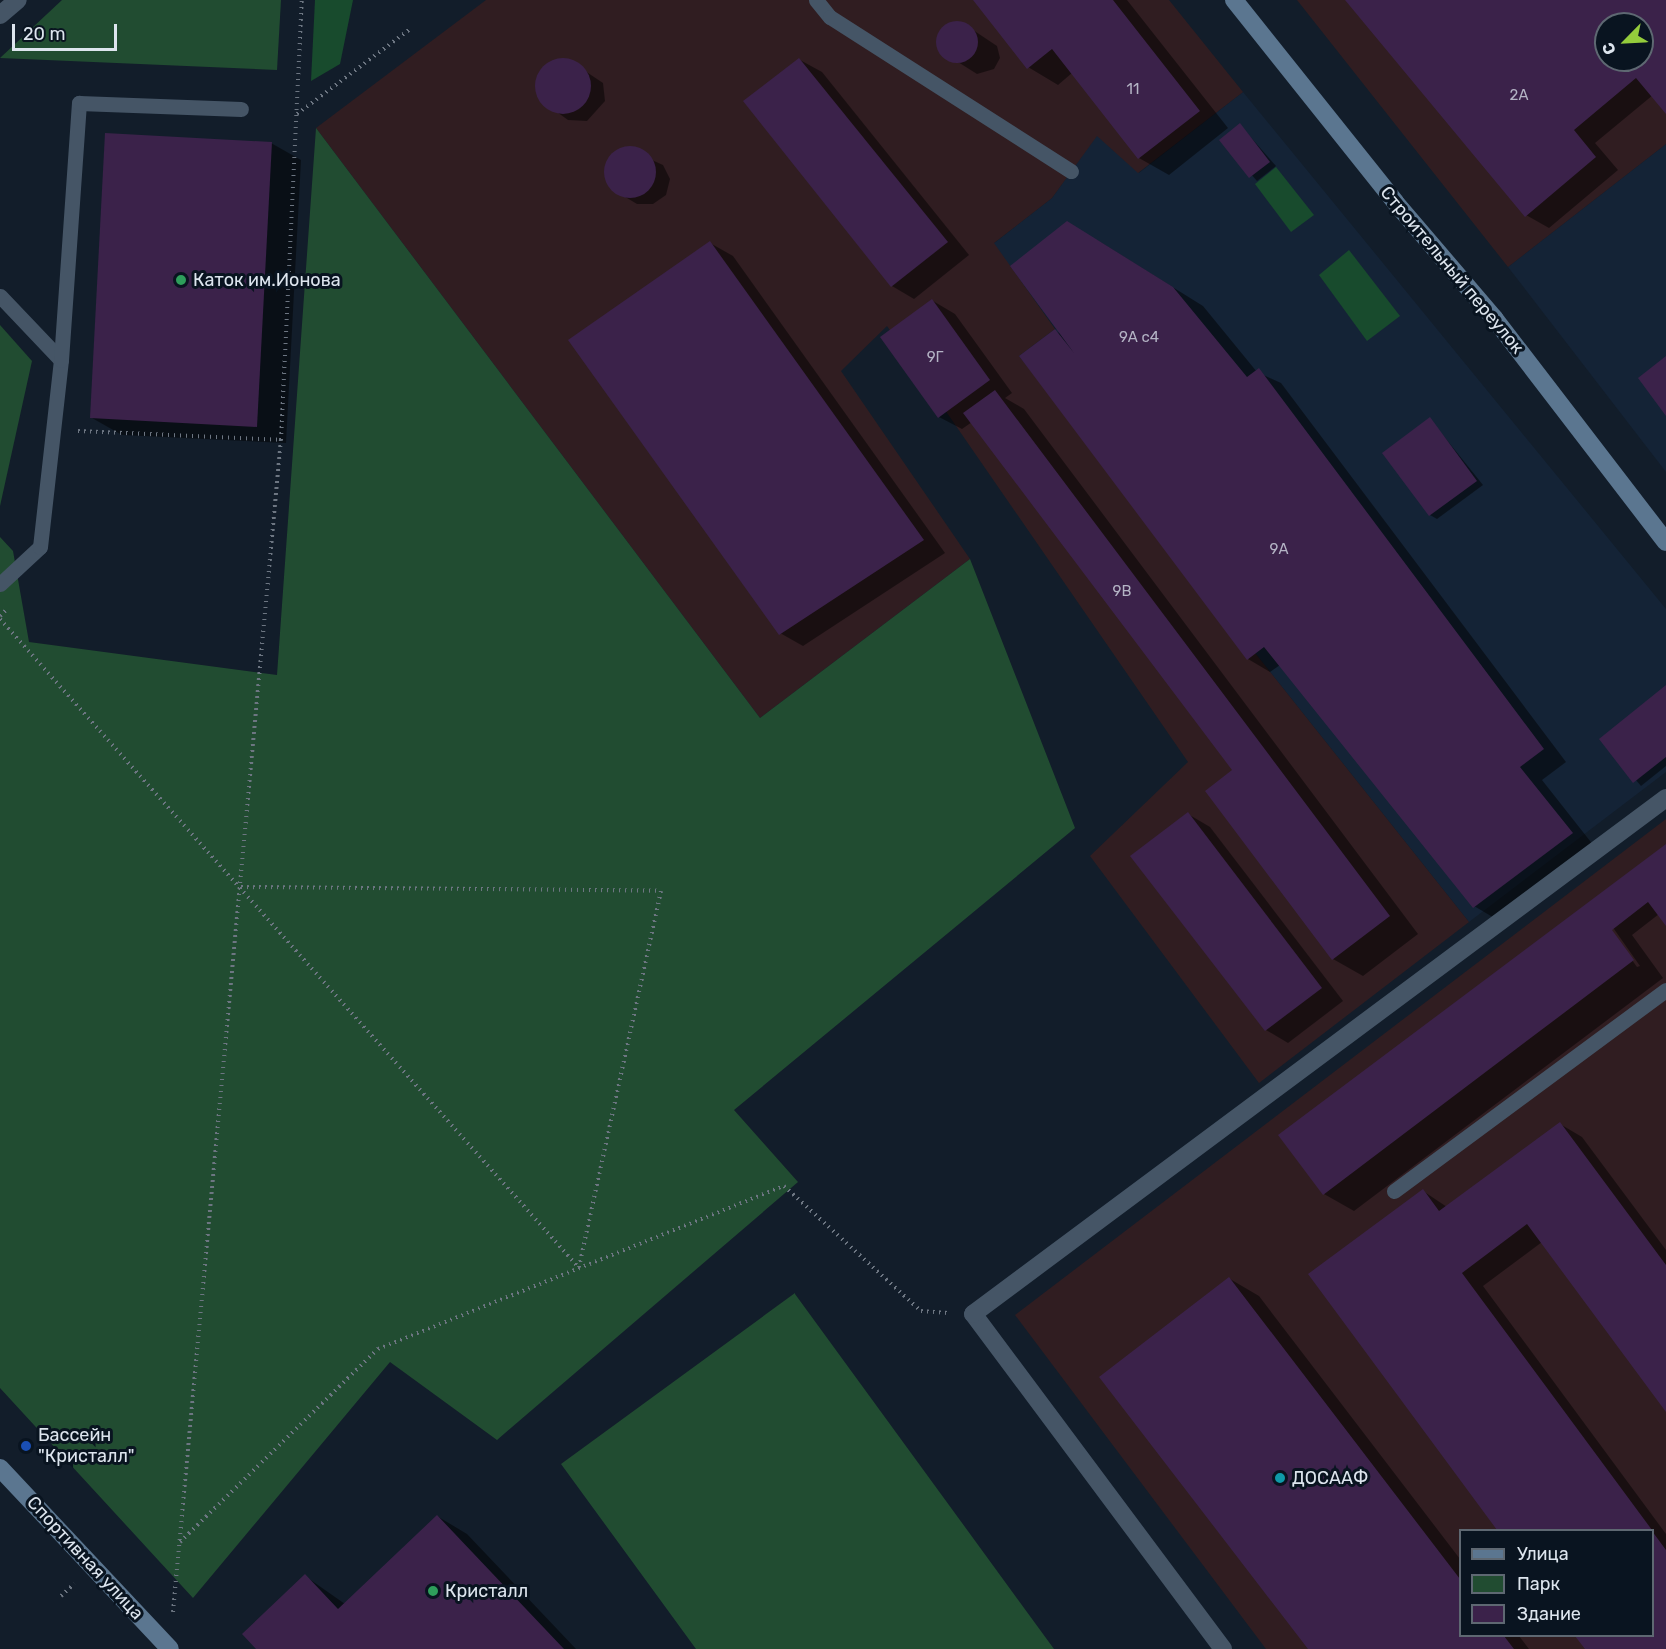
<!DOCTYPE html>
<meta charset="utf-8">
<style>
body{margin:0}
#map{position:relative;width:1666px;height:1649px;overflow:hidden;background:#121d2a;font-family:Rubik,sans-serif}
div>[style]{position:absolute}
.built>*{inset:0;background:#142336}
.industrial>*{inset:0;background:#301d21}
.green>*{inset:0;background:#214c31}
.forest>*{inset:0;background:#184b2d}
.shadow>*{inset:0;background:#0007}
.building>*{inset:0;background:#3b224a}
.round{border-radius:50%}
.path>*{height:4px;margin-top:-2px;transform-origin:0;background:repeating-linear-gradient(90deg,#6d7682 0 1.5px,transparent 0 6px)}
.lane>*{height:15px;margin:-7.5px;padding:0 7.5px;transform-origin:7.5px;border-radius:7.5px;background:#455566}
.street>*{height:18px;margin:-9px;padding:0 9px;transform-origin:9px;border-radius:9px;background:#455566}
.secondary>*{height:18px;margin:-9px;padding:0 9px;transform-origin:9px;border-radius:9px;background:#5b7690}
.dots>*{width:16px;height:16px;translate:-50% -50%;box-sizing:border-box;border:3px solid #091420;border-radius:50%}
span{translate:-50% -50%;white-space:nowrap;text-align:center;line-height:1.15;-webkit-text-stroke:6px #091420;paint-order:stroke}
.number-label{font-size:15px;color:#b4b4c5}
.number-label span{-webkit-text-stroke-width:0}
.street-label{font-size:18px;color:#dde5ee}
.poi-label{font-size:18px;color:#dde5ee}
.left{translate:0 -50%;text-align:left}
.legend{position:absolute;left:1459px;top:1529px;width:195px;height:108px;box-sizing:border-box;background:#091420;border:2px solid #5e6872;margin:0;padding:8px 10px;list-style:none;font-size:18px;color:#dde5ee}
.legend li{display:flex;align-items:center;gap:12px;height:30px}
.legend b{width:30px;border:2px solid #5e6872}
.north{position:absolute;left:1594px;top:12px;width:60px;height:60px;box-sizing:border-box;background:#091420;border:2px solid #5e6872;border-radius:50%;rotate:246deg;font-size:16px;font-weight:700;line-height:24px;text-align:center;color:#dde5ee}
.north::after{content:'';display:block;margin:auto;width:21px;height:27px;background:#94cc3c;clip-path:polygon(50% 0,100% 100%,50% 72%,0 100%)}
.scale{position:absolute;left:12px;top:24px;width:105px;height:27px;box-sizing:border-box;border:3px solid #dde5ee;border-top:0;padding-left:8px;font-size:18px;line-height:21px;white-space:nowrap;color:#dde5ee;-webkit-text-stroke:4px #091420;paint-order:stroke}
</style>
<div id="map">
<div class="built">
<i style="clip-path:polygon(1243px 92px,1666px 609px,1666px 772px,1469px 922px,1019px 356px,1056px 329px,993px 244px,1052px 198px,1097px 135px,1139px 173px)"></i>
<i style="clip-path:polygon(1666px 144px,1666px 472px,1508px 267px)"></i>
</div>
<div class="industrial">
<i style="clip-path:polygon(486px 0,1169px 0,1243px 92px,1138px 173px,1097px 136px,1052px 198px,994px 243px,1055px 329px,1019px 356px,1469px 922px,1259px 1083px,1090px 856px,1188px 762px,887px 326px,841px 371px,970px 559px,760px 718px,316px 128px)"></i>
<i style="clip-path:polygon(evenodd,1297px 0,1666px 0,1666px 144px,1508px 267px,1297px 0,1606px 24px,1642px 24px,1642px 60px,1606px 60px,1606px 24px)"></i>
<i style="clip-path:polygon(evenodd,1666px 819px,1666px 1649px,1266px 1649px,1015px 1315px,1666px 819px,1460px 1530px,1652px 1530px,1652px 1636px,1460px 1636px,1460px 1530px)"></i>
</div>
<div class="green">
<i style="clip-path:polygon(62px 0,281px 0,277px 70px,0 58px)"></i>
<i style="clip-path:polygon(316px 128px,760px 718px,970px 559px,1075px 828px,734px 1110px,798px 1182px,497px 1440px,390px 1362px,193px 1598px,0 1388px,0 537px,13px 551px,29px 642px,277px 675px)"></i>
<i style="clip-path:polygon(0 325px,32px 361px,0 506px)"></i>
<i style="clip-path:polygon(795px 1293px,795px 1294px,1054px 1649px,696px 1649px,561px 1464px)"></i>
</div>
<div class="forest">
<i style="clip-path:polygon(315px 0,353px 0,340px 64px,311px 81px)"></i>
<i style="clip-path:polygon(1276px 167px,1314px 215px,1291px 232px,1255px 184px)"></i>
<i style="clip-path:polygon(1349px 250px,1400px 316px,1367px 341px,1319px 275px)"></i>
</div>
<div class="shadow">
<i style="clip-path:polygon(975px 0,1127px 0,1228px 128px,1169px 175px,1139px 158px,1072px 73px,1058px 85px,1028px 67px)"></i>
<i style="clip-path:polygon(evenodd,1346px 0,1666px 0,1666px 111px,1653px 95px,1595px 143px,1618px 170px,1549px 228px,1526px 215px,1346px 0,1606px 24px,1642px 24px,1642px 60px,1606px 60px,1606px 24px)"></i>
<i style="clip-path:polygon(964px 24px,997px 46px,1000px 58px,994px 69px,977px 74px,939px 50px,938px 37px,945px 27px)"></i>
<i style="clip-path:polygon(567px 59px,603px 83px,605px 101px,587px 121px,568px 120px,539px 99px,536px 82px,550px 62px)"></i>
<i style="clip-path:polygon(800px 60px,822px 72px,969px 255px,914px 299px,892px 286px)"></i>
<i style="clip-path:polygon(1240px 125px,1276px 166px,1257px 181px,1221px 140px)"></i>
<i style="clip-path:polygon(271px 143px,301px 160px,286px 443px,122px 435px,92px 418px)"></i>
<i style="clip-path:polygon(625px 148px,663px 165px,670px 179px,666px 195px,653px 204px,637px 204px,622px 195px,606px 178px,607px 162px)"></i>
<i style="clip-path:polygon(1097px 240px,1203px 306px,1257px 372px,1281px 383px,1566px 762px,1542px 780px,1594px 846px,1496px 919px,1474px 906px,1280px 665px,1270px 672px,1248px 659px,1055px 331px,1063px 335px)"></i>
<i style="clip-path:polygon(710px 243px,733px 256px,945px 553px,803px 646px,780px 633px)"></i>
<i style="clip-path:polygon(933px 301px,955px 314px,1012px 393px,1005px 398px,1024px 409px,1418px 934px,1363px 976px,1333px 959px,1234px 770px,972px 422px,962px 429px,939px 417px)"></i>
<i style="clip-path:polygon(1430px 419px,1483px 485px,1437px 519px,1430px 515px)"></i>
<i style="clip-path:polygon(1666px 687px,1666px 766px,1641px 786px,1601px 739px)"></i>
<i style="clip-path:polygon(1188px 814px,1210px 827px,1343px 1001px,1288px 1043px,1266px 1030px)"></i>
<i style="clip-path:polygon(evenodd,1666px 845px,1666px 923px,1659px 914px,1632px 935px,1663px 978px,1354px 1211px,1324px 1194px,1280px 1135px,1666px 845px,1608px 926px,1614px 929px,1640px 966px,1637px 967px,1608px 926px)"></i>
<i style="clip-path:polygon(1560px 1124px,1582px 1137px,1666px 1250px,1666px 1409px,1542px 1242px,1483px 1286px,1666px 1534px,1666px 1649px,1587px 1649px,1577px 1636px,1652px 1636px,1652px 1530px,1499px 1530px,1310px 1274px,1423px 1191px,1447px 1207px)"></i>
<i style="clip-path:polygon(1230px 1279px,1259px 1296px,1460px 1559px,1460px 1636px,1519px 1636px,1529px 1649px,1309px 1649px)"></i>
<i style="clip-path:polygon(437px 1516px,467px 1534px,576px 1649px,258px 1649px,305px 1576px,345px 1604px)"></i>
</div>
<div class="building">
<i style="clip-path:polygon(973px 0,1113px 0,1200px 111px,1138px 159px,1052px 49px,1027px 69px)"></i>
<i style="clip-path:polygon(evenodd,1345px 0,1666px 0,1666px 114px,1636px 78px,1574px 130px,1596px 157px,1525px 217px,1345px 0,1606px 24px,1642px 24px,1642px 60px,1606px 60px,1606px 24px)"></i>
<i class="round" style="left:936px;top:21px;width:42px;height:42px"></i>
<i class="round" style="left:535px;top:58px;width:56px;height:56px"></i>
<i style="clip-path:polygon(799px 58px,948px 242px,891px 287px,743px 101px)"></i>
<i style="clip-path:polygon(1240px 123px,1270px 162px,1249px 178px,1219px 140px)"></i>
<i style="clip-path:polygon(105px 133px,272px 142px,257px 427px,90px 418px)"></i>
<i class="round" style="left:604px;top:146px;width:52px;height:52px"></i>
<i style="clip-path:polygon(1067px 221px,1173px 287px,1247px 377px,1259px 368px,1544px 749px,1520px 767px,1573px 833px,1473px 908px,1264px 647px,1247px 660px,1019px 356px,1055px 329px,1074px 353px,1010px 266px)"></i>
<i style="clip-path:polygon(710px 241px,924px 540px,779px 635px,568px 340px)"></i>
<i style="clip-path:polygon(932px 299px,990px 380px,938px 418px,880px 337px)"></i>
<i style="clip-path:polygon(1666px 356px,1666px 416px,1638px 378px)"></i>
<i style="clip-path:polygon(995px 390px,1390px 916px,1332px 960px,1205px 791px,1232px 770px,963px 413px)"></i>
<i style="clip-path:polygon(1430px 417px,1477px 481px,1429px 516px,1382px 453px)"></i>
<i style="clip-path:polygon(1666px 685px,1666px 757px,1633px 783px,1599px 739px)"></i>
<i style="clip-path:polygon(1188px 812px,1322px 988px,1265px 1031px,1130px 856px)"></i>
<i style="clip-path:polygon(1666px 844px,1666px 926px,1648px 902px,1612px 930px,1634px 960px,1323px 1195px,1278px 1135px)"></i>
<i style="clip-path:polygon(1560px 1122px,1666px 1265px,1666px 1412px,1527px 1224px,1462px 1273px,1652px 1530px,1497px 1530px,1308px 1274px,1423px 1189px,1439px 1211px)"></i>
<i style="clip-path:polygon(1229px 1277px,1460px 1579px,1460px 1636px,1504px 1636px,1514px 1649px,1308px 1649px,1099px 1377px)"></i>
<i style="clip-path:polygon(437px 1515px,564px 1649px,256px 1649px,242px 1634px,305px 1574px,338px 1609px)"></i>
<i style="clip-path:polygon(1652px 1531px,1666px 1550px,1666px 1649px,1585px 1649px,1575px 1636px,1652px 1636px)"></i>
</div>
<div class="path">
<i style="left:297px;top:114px;width:140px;rotate:-36.9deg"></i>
<i style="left:78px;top:431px;width:203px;rotate:2.5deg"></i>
<i style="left:0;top:616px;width:11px;rotate:-45deg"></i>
<i style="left:0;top:619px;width:870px;rotate:48.26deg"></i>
<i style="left:241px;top:887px;width:420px;rotate:0.5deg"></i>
<i style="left:661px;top:891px;width:385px;rotate:102.3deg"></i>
<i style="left:180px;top:1542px;width:277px;rotate:-44.3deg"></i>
<i style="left:378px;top:1349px;width:437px;rotate:-21.9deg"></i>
<i style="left:784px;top:1186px;width:185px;rotate:42.4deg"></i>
<i style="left:921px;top:1311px;width:27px;rotate:4deg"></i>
<i style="left:61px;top:1596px;width:18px;rotate:-43deg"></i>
<i style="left:173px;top:1612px;width:1177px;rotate:-84.74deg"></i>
<i style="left:281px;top:440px;width:441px;rotate:-87.3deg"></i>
</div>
<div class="lane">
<i style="left:816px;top:0;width:22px;rotate:51deg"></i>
<i style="left:830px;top:17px;width:286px;rotate:32.6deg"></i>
<i style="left:0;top:296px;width:88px;rotate:46.4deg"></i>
<i style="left:0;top:584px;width:54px;rotate:-42.8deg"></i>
<i style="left:40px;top:547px;width:188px;rotate:-83.6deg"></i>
<i style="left:61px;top:360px;width:258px;rotate:-86deg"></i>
<i style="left:79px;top:103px;width:162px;rotate:2.1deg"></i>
<i style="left:1394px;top:1191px;width:338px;rotate:-36.5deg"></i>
</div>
<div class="street">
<i style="left:0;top:15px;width:23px;rotate:-40deg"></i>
<i style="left:1223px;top:1649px;width:418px;rotate:-126.7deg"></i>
<i style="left:973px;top:1314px;width:864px;rotate:-36.67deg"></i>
</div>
<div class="secondary">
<i style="left:1234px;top:0;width:258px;rotate:51.4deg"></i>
<i style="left:1395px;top:202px;width:153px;rotate:49.5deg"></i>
<i style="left:1494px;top:318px;width:282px;rotate:52.5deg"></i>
<i style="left:0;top:1468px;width:248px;rotate:46.8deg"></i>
</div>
<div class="dots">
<i style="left:181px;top:280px;background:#2e9e5b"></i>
<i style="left:26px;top:1446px;background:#1a4fb4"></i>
<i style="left:1280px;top:1478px;background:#0f9aa8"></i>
<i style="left:433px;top:1591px;background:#2e9e5b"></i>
</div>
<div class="number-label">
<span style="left:1133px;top:90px">11</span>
<span style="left:1519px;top:96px">2А</span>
<span style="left:1139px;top:338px">9А с4</span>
<span style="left:935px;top:358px">9Г</span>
<span style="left:1279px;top:550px">9А</span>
<span style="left:1122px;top:592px">9В</span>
</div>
<div class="street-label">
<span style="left:1452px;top:270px;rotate:50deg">Строительный переулок</span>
<span style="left:85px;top:1558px;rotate:47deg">Спортивная улица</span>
</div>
<div class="poi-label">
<span class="left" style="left:193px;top:280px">Каток им.Ионова</span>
<span class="left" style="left:38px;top:1446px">Бассейн<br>"Кристалл"</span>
<span class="left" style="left:1292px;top:1478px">ДОСААФ</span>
<span class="left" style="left:445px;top:1591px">Кристалл</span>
</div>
<ul class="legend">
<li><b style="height:8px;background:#5b7690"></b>Улица</li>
<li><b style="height:16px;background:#214c31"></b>Парк</li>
<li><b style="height:16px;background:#3b224a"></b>Здание</li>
</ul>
<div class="north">С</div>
<div class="scale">20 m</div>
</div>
